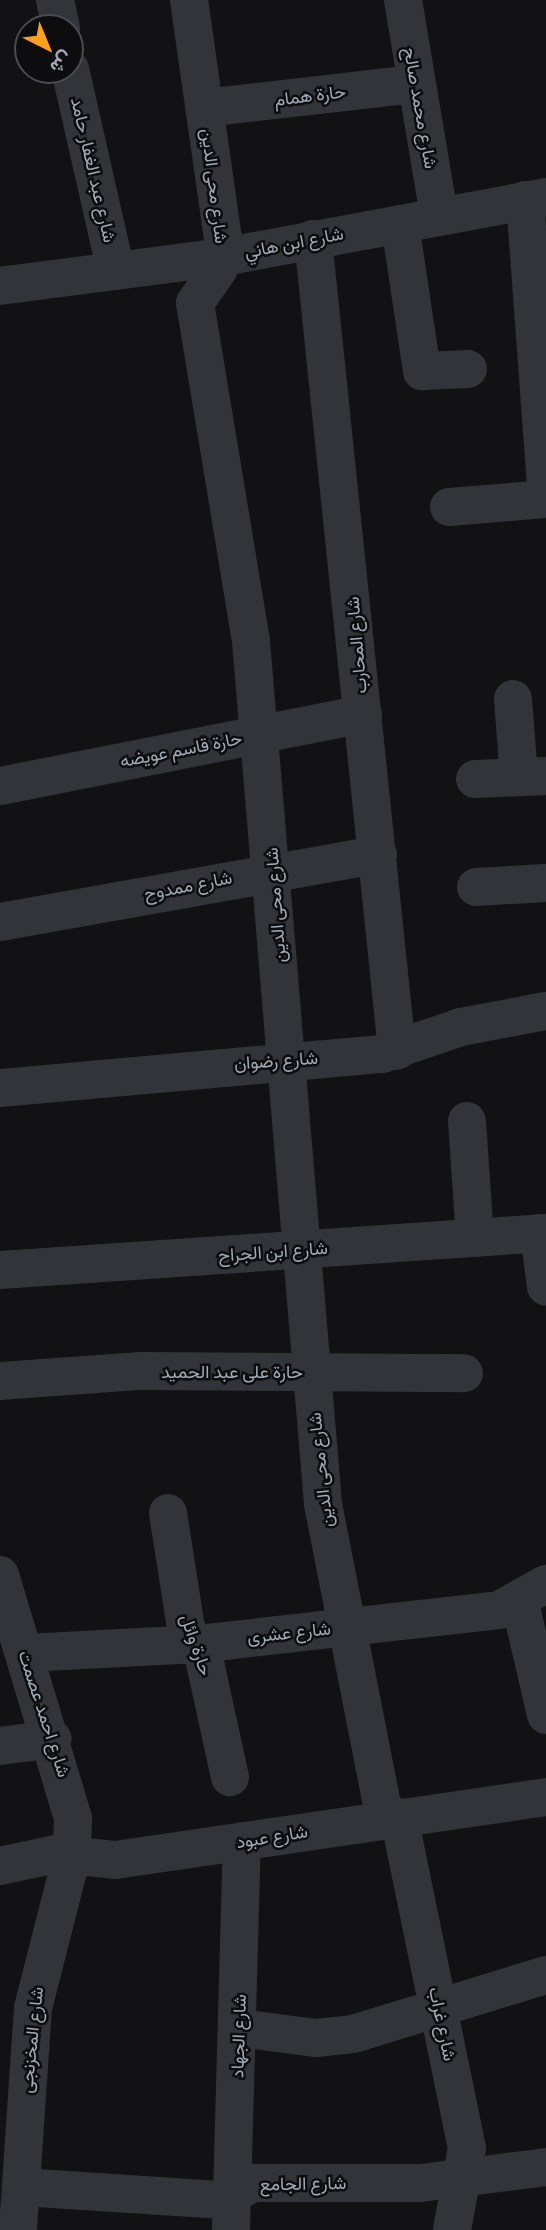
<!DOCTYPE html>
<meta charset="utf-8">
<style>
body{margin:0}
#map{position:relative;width:546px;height:2230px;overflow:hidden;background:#121214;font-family:"PT Sans Narrow",Vazirmatn,sans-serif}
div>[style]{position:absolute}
.minor>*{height:38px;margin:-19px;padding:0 19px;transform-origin:19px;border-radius:19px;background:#333439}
.tertiary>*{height:38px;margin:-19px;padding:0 19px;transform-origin:19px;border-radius:19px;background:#333439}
span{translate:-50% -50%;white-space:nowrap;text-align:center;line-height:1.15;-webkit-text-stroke:5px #0d0d0f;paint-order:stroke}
.street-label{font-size:18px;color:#a2aab6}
.north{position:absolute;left:14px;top:14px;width:70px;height:70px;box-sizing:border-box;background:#0d0d0f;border:2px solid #494c52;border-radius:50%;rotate:137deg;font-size:19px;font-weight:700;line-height:28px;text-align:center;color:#a2aab6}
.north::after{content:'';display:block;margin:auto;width:24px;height:32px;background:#ff9f1f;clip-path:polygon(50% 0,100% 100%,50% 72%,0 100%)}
</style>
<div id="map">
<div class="minor">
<i style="left:55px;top:0;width:29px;rotate:78deg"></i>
<i style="left:189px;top:0;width:242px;rotate:81.9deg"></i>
<i style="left:223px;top:240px;width:30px;rotate:99deg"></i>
<i style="left:218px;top:270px;width:40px;rotate:124.9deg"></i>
<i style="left:195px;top:303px;width:343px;rotate:80.6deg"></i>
<i style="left:251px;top:641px;width:866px;rotate:85.23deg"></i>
<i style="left:323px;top:1504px;width:321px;rotate:78.9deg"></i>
<i style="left:403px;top:0;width:219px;rotate:80.5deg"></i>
<i style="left:70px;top:69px;width:207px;rotate:77.2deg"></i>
<i style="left:204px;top:108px;width:212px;rotate:-6.5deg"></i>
<i style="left:525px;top:200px;width:288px;rotate:85.8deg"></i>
<i style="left:400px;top:224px;width:149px;rotate:81.5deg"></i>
<i style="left:422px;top:371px;width:46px;rotate:-2.5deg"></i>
<i style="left:313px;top:239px;width:816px;rotate:84.09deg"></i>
<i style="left:0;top:286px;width:225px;rotate:-7.4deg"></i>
<i style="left:223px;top:257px;width:329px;rotate:-10.5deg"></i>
<i style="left:449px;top:507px;width:97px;rotate:-4.7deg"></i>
<i style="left:513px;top:699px;width:78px;rotate:85.6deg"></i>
<i style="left:475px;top:779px;width:71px;rotate:-2.4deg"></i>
<i style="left:0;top:786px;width:370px;rotate:-11.2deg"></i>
<i style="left:476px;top:887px;width:70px;rotate:-3.3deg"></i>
<i style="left:0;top:922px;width:384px;rotate:-10.1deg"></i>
<i style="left:0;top:1088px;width:384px;rotate:-5.1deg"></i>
<i style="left:382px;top:1054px;width:83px;rotate:-18.9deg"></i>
<i style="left:461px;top:1027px;width:86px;rotate:-10.7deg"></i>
<i style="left:467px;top:1121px;width:117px;rotate:86.1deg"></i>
<i style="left:539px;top:1233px;width:54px;rotate:82.6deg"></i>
<i style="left:0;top:1381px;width:141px;rotate:-4.1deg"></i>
<i style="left:141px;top:1371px;width:323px;rotate:0.4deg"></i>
<i style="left:168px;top:1513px;width:116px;rotate:81.1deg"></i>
<i style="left:186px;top:1628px;width:35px;rotate:59deg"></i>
<i style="left:204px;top:1658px;width:122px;rotate:77.7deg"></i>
<i style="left:0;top:1575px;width:255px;rotate:73.3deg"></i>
<i style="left:73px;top:1819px;width:36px;rotate:92deg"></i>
<i style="left:72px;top:1855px;width:158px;rotate:104.3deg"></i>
<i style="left:33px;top:2008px;width:223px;rotate:93.9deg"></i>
<i style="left:520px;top:1603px;width:115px;rotate:76.9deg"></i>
<i style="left:25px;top:1653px;width:173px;rotate:-3deg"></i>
<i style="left:198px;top:1644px;width:303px;rotate:-6.4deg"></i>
<i style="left:499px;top:1610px;width:54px;rotate:-29deg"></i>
<i style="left:0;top:1746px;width:53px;rotate:-7.5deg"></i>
<i style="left:399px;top:1817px;width:338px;rotate:78.4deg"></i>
<i style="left:467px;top:2148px;width:83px;rotate:100.4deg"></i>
<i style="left:0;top:1866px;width:57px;rotate:-12.1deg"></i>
<i style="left:56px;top:1854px;width:59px;rotate:5.8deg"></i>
<i style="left:115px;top:1860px;width:436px;rotate:-8.3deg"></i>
<i style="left:239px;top:2028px;width:78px;rotate:7.4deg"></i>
<i style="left:316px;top:2038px;width:37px;rotate:-6deg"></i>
<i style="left:353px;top:2034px;width:202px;rotate:-17deg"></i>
<i style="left:21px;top:2187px;width:199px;rotate:3.7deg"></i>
<i style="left:220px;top:2200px;width:38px;rotate:-27deg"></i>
<i style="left:254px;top:2183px;width:167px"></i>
<i style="left:421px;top:2183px;width:126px;rotate:-7.3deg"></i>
<i style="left:231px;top:2230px;width:389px;rotate:-88.4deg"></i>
</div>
<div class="tertiary">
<i style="left:0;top:1270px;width:547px;rotate:-3.88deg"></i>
</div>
<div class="street-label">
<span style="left:310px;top:96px;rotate:-7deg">حارة همام</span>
<span style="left:420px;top:108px;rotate:80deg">شارع محمد صالح</span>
<span style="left:93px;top:170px;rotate:77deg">شارع عبد الغفار حامد</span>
<span style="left:214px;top:186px;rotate:83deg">شارع محى الدين</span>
<span style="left:294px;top:243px;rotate:-11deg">شارع ابن هاني</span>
<span style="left:357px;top:645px;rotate:-95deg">شارع المحارب</span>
<span style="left:181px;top:750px;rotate:-11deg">حارة قاسم عويضه</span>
<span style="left:188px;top:886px;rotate:-11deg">شارع ممدوح</span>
<span style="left:276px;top:905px;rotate:-94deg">شارع محى الدين</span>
<span style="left:276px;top:1061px;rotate:-4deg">شارع رضوان</span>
<span style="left:273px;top:1252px;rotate:-4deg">شارع ابن الجراح</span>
<span style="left:232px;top:1372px">حارة على عبد الحميد</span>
<span style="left:321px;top:1470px;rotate:-96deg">شارع محى الدين</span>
<span style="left:289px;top:1633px;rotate:-6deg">شارع عشرى</span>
<span style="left:196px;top:1645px;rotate:71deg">حارة وائل</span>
<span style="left:44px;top:1714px;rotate:72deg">شارع احمد عصمت</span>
<span style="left:272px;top:1837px;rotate:-9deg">شارع عبود</span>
<span style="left:442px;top:2024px;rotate:78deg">شارع غراب</span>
<span style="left:239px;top:2036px;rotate:-88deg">شارع الجهاد</span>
<span style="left:32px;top:2040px;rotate:-84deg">شارع المخزنجى</span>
<span style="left:303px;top:2184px;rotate:-1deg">شارع الجامع</span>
</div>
<div class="north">ش</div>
</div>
